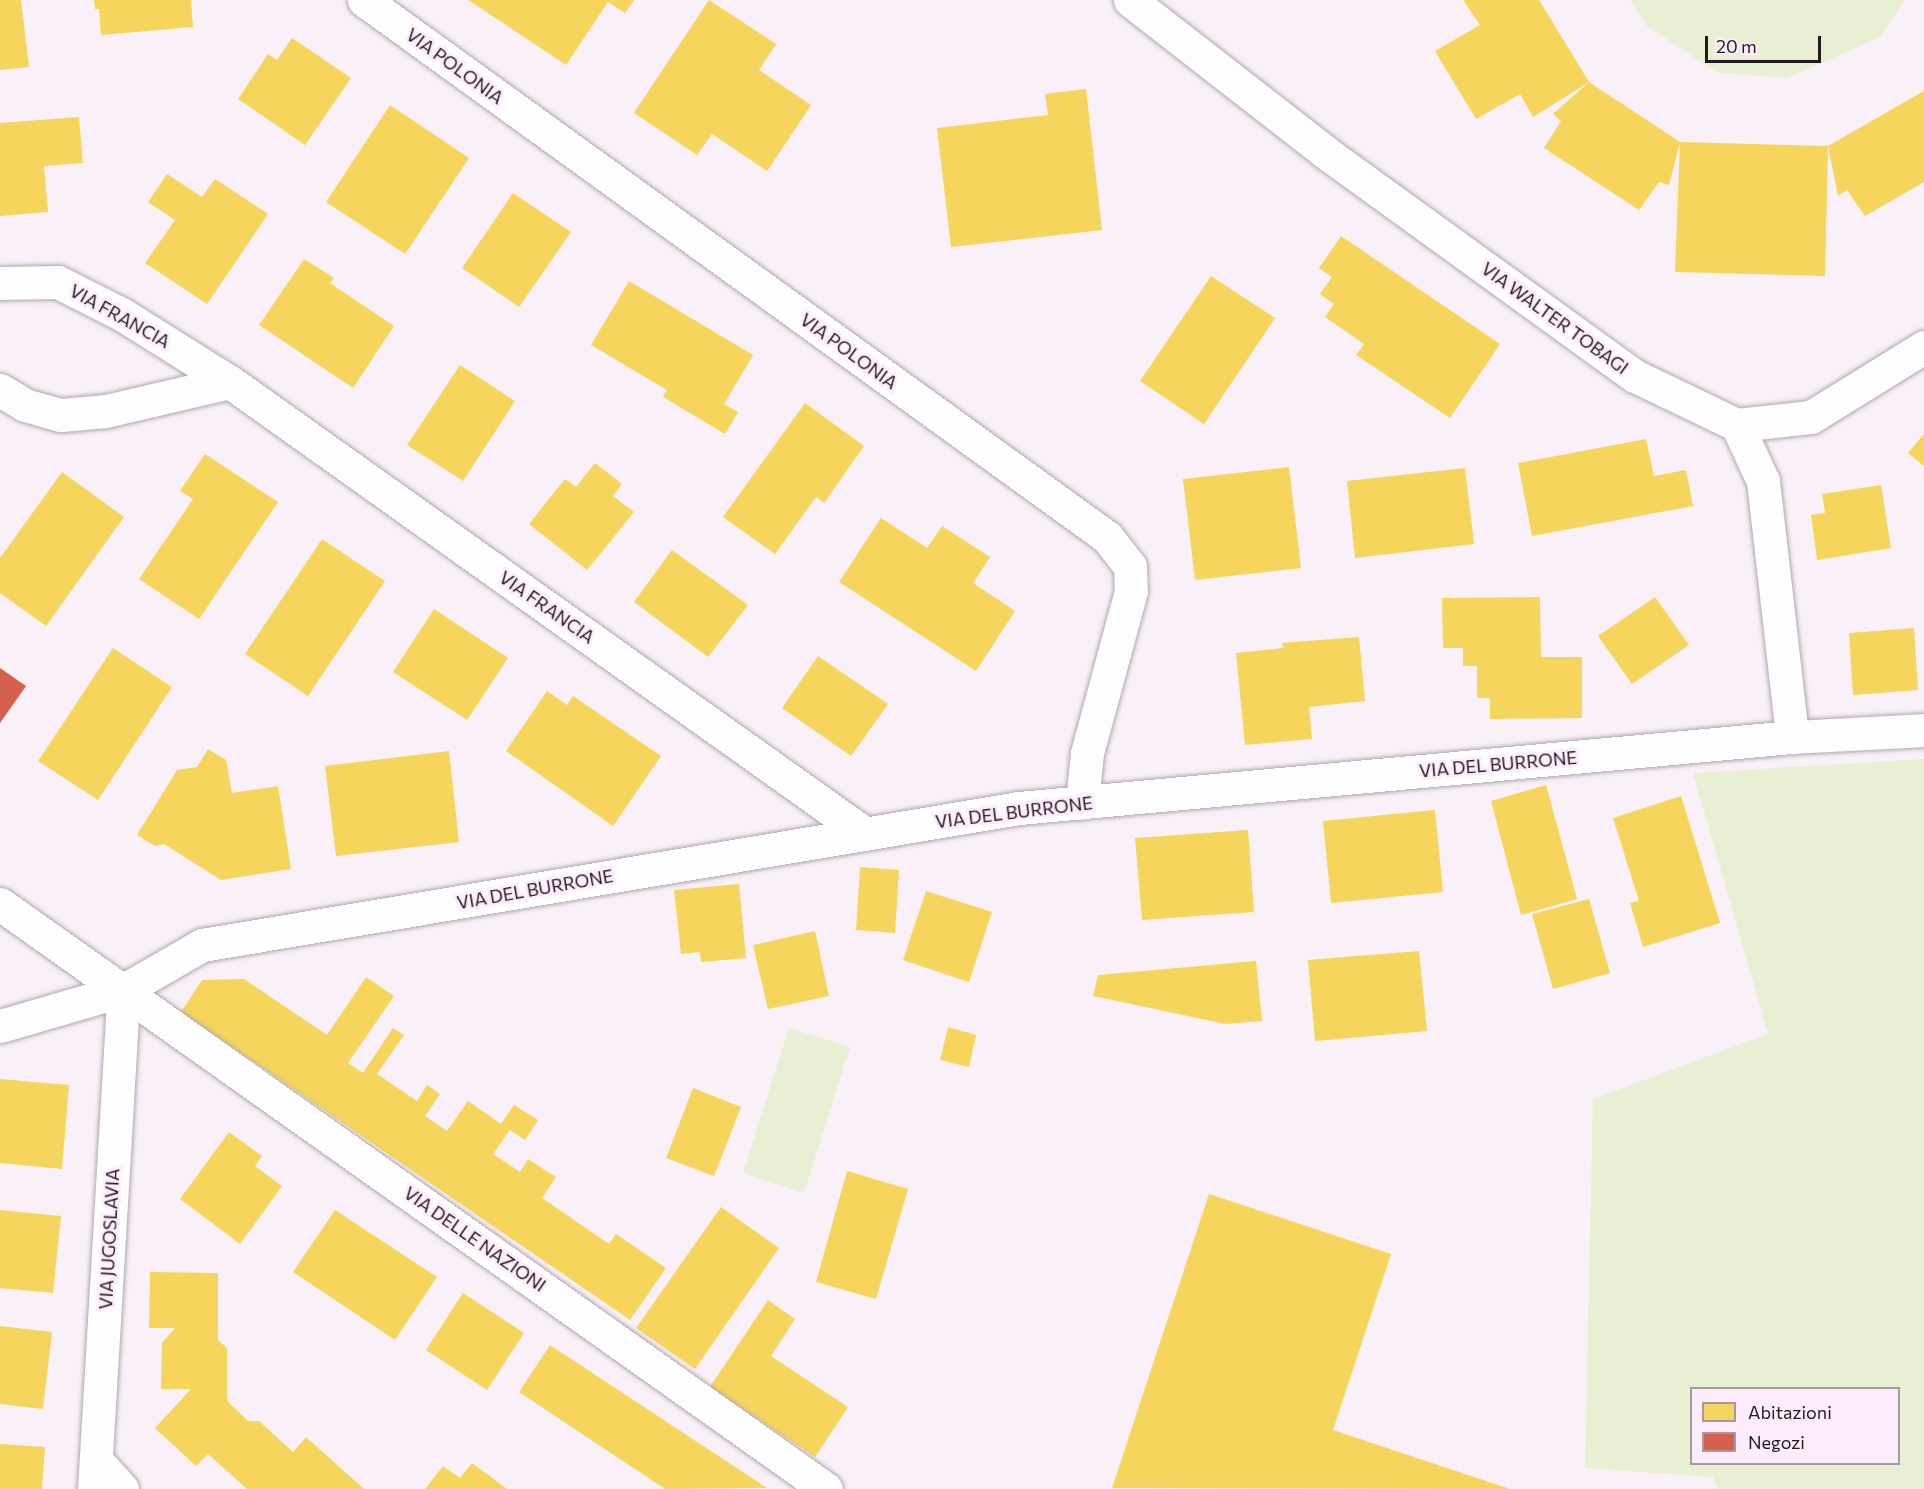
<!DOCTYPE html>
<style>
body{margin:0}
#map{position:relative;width:1924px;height:1489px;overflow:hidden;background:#faf0f8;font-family:Commissioner,sans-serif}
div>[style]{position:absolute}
.green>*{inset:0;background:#e9efd2}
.homes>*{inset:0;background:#f6d55c}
.shops>*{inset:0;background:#d6604d}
.roads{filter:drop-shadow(0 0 2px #b0a7af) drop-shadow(0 0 2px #b0a7af)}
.minor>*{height:33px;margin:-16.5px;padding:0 16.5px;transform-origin:16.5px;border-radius:16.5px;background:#fefdfe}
.tertiary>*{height:33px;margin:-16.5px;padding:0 16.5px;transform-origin:16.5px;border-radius:16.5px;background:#fefdfe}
.secondary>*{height:33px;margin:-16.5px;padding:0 16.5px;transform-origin:16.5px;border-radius:16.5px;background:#fefdfe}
span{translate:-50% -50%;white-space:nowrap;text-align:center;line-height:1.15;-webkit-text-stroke:6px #fdedfb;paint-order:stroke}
.street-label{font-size:18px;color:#231a22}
.legend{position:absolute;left:1690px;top:1387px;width:210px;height:78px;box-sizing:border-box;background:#fdedfb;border:2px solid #a699a4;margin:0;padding:8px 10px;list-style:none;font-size:18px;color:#231a22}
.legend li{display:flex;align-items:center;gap:12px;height:30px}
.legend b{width:30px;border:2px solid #a699a4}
.scale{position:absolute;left:1705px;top:36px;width:116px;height:27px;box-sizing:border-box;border:3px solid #231a22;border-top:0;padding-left:8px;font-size:18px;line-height:21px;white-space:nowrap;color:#231a22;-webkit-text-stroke:4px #fdedfb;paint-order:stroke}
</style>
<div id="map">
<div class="green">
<i style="clip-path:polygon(1630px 0,1905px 0,1880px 37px,1787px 78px,1716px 72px,1647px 26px)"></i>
<i style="clip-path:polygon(evenodd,1924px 759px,1924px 1489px,1718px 1489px,1713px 1477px,1585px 1468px,1593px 1099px,1768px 1034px,1693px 773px,1924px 759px,1692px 1388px,1898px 1388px,1898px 1464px,1692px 1464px,1692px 1388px)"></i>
<i style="clip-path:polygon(789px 1028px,850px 1047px,804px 1193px,743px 1173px)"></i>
</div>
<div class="homes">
<i style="clip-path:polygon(0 0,21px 0,29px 67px,0 70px)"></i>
<i style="clip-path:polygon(94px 0,191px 0,193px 27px,101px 35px,99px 9px,95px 9px)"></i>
<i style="clip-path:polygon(468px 0,634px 0,625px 13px,608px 2px,566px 65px)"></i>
<i style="clip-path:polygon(709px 0,776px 44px,759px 70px,811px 105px,767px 171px,712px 134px,697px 155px,634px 113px)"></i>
<i style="clip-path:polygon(1463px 0,1539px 0,1589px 82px,1533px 117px,1520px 94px,1476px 119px,1435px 51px,1480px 25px)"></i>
<i style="clip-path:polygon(292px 38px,351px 78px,305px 145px,238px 99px,268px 54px,277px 60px)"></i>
<i style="clip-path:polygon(1589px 82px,1680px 142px,1669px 185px,1659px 182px,1639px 210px,1544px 148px,1561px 121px,1553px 114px)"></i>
<i style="clip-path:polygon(1086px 89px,1102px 230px,951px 247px,937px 128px,1048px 115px,1045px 94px)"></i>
<i style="clip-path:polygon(1924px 91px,1924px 182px,1865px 216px,1847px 190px,1838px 196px,1828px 146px)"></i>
<i style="clip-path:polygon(390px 105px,469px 158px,405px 254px,326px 202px)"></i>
<i style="clip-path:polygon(79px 117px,83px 163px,44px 166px,48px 212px,0 216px,0 123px)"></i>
<i style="clip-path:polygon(1680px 142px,1828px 146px,1825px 276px,1675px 272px)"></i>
<i style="clip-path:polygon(167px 174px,202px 197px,215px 179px,268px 214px,207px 304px,145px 263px,175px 220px,148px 202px)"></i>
<i style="clip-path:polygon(513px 193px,571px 232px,519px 307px,462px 268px)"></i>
<i style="clip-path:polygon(1341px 236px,1500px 344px,1450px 418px,1356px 355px,1364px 344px,1325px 317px,1334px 304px,1320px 294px,1332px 277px,1319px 268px)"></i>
<i style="clip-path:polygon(304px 259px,334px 278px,330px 283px,394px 326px,353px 388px,259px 325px)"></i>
<i style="clip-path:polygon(1211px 276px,1275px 318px,1204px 424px,1140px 381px)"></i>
<i style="clip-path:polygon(629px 281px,753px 355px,724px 404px,738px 412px,725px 434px,663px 397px,667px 390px,591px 345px)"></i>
<i style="clip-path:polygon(460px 365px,515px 401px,463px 481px,407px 445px)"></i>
<i style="clip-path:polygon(805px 403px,864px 446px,824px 503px,816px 497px,775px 554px,723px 517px)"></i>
<i style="clip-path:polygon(1924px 434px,1924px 466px,1908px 453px)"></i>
<i style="clip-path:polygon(1646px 439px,1654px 476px,1686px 470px,1693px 506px,1532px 536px,1518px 463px)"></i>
<i style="clip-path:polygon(205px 454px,278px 502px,199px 619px,139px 579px,193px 499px,180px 491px)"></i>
<i style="clip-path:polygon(595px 463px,622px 484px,613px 496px,634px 512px,587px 570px,529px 524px,565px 479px,576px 487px)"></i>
<i style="clip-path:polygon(1289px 467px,1301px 568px,1195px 580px,1183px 479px)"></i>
<i style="clip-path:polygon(1465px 468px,1474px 544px,1355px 558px,1347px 481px)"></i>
<i style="clip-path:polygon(62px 472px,124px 517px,46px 626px,0 593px,0 558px)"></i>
<i style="clip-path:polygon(1881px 485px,1891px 548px,1817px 560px,1811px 515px,1825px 513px,1822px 494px)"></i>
<i style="clip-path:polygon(881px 518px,927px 548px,942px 526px,990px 557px,973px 583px,1015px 611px,976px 671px,839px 582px)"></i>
<i style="clip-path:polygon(322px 539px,385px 581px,308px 696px,245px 654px)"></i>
<i style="clip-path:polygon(672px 550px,748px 605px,708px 657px,634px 602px)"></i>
<i style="clip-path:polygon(1540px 597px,1541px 657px,1582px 657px,1582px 718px,1490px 719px,1490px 698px,1477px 698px,1477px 666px,1463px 666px,1463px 648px,1443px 648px,1442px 598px)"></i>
<i style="clip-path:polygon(1655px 597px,1689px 645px,1632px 684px,1598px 636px)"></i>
<i style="clip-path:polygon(434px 609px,508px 658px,467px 720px,393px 672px)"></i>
<i style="clip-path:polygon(1914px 628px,1918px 690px,1853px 695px,1849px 633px)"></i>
<i style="clip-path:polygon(1359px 637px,1365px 701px,1309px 707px,1312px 739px,1245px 745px,1236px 653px,1283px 648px,1282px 643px)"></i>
<i style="clip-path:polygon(113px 648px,172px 687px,98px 800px,38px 761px)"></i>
<i style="clip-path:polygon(818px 656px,888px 704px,851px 756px,782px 708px)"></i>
<i style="clip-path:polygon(547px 691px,567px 705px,573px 696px,661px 756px,613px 826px,506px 751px)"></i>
<i style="clip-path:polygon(208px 749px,226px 760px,232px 793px,278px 786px,291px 869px,221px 880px,164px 844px,155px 846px,137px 835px,177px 770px,197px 767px)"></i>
<i style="clip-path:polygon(449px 751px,459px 842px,336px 856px,325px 766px)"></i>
<i style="clip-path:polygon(1546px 785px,1577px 899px,1521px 915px,1491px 801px)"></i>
<i style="clip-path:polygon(1681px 796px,1720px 923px,1643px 947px,1630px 903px,1639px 901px,1613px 818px)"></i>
<i style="clip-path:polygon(1435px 810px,1443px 892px,1331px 903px,1323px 821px)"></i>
<i style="clip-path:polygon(1248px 830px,1254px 912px,1142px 920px,1135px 838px)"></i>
<i style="clip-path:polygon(860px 867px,899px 870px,895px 933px,856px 930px)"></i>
<i style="clip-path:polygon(739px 884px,746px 958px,701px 962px,700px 952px,681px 954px,674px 890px)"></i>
<i style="clip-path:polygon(926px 891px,992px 912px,969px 982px,903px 960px)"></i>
<i style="clip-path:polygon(1589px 899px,1610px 973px,1553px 989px,1532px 914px)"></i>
<i style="clip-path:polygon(815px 931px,829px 996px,768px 1009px,753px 945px)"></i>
<i style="clip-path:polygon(1419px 951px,1427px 1031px,1315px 1041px,1308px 960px)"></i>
<i style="clip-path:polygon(1256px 961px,1262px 1021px,1226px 1024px,1093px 996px,1098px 975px)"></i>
<i style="clip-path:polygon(366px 977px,394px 996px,348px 1063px,363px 1073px,393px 1028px,404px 1035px,377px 1074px,417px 1101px,427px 1085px,440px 1094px,425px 1116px,447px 1131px,468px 1101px,501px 1124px,514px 1105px,538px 1120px,525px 1140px,510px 1130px,493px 1154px,520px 1172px,528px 1159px,556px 1177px,542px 1198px,609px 1244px,616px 1234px,666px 1268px,630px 1320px,181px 1012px,202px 980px,244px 979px,327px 1035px)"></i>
<i style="clip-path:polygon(948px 1027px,976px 1035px,969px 1067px,940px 1060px)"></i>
<i style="clip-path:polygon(0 1079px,69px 1085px,62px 1169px,0 1163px)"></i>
<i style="clip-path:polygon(693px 1088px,741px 1107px,714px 1176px,666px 1158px)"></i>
<i style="clip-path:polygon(229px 1132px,262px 1156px,255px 1166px,282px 1186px,240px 1244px,180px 1199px)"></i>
<i style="clip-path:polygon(847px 1171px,908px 1189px,876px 1299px,816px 1282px)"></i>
<i style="clip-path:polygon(1209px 1194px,1391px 1254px,1333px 1430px,1510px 1489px,1112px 1488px)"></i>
<i style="clip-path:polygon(721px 1207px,779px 1248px,695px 1369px,636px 1328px)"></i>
<i style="clip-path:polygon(0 1210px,61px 1216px,53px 1293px,0 1288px)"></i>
<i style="clip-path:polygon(335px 1210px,437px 1277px,395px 1340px,293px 1272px)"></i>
<i style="clip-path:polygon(150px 1272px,218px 1273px,218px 1340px,227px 1348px,227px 1401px,248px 1421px,259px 1421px,293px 1452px,306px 1437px,364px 1489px,247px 1489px,208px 1454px,196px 1466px,155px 1428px,191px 1389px,161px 1389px,162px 1343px,175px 1328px,149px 1328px)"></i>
<i style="clip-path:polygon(463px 1293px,524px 1333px,487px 1390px,426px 1350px)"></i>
<i style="clip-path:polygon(768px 1300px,795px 1319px,771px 1356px,848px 1407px,815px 1457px,710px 1387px)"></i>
<i style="clip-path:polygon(0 1326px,52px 1332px,43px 1409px,0 1404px)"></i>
<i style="clip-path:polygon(550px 1345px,767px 1488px,665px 1489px,519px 1392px)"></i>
<i style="clip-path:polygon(0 1444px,45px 1447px,42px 1489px,0 1489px)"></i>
<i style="clip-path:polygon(472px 1463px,507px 1489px,425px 1489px,443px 1466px,460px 1478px)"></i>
</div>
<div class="shops">
<i style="clip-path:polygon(0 668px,26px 686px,0 723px)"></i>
</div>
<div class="roads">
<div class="minor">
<i style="left:364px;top:0;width:917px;rotate:35.86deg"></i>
<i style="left:1107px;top:537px;width:37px;rotate:52deg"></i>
<i style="left:1130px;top:566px;width:25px;rotate:88deg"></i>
<i style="left:1131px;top:591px;width:168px;rotate:105.2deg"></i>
<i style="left:1087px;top:753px;width:50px;rotate:95.7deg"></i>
<i style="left:1130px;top:0;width:247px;rotate:37.9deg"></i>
<i style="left:1325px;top:152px;width:382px;rotate:35.9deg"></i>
<i style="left:1635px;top:376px;width:113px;rotate:25.7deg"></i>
<i style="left:1737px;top:425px;width:62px;rotate:65.1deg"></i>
<i style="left:1763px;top:481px;width:258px;rotate:83.5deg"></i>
<i style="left:0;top:283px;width:58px;rotate:-1deg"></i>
<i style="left:58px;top:282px;width:73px;rotate:26.9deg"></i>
<i style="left:123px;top:315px;width:126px;rotate:32.1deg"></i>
<i style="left:230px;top:382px;width:778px;rotate:35.43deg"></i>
<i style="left:0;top:390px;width:29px;rotate:31deg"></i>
<i style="left:25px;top:405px;width:37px;rotate:16deg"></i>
<i style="left:61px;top:415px;width:45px;rotate:-5.1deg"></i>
<i style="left:106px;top:411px;width:127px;rotate:-13.2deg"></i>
<i style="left:1737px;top:425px;width:74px;rotate:-6.2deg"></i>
<i style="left:1811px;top:417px;width:133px;rotate:-31.8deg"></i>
<i style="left:0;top:1026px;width:129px;rotate:-16.2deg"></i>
<i style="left:96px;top:1460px;width:39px;rotate:48deg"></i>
</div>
<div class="tertiary">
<i style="left:94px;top:1489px;width:500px;rotate:-86.6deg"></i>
<i style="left:124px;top:990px;width:90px;rotate:-30deg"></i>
<i style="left:202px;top:945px;width:828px;rotate:-9.52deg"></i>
<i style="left:1019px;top:808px;width:776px;rotate:-5.25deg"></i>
<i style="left:1792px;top:737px;width:132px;rotate:-3deg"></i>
</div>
<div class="secondary">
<i style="left:0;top:904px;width:1012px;rotate:35.31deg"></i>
</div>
</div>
<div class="street-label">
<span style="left:455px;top:66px;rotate:36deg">VIA POLONIA</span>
<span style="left:120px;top:316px;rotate:29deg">VIA FRANCIA</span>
<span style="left:1555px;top:318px;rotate:36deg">VIA WALTER TOBAGI</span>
<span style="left:849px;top:351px;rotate:36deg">VIA POLONIA</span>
<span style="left:547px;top:607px;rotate:35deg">VIA FRANCIA</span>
<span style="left:1498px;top:764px;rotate:-5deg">VIA DEL BURRONE</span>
<span style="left:1014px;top:812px;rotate:-7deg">VIA DEL BURRONE</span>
<span style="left:535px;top:889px;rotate:-10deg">VIA DEL BURRONE</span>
<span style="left:109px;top:1239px;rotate:-87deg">VIA JUGOSLAVIA</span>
<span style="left:475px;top:1239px;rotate:35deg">VIA DELLE NAZIONI</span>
</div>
<ul class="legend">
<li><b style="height:16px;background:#f6d55c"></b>Abitazioni</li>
<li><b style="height:16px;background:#d6604d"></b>Negozi</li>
</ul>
<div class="scale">20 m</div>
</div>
